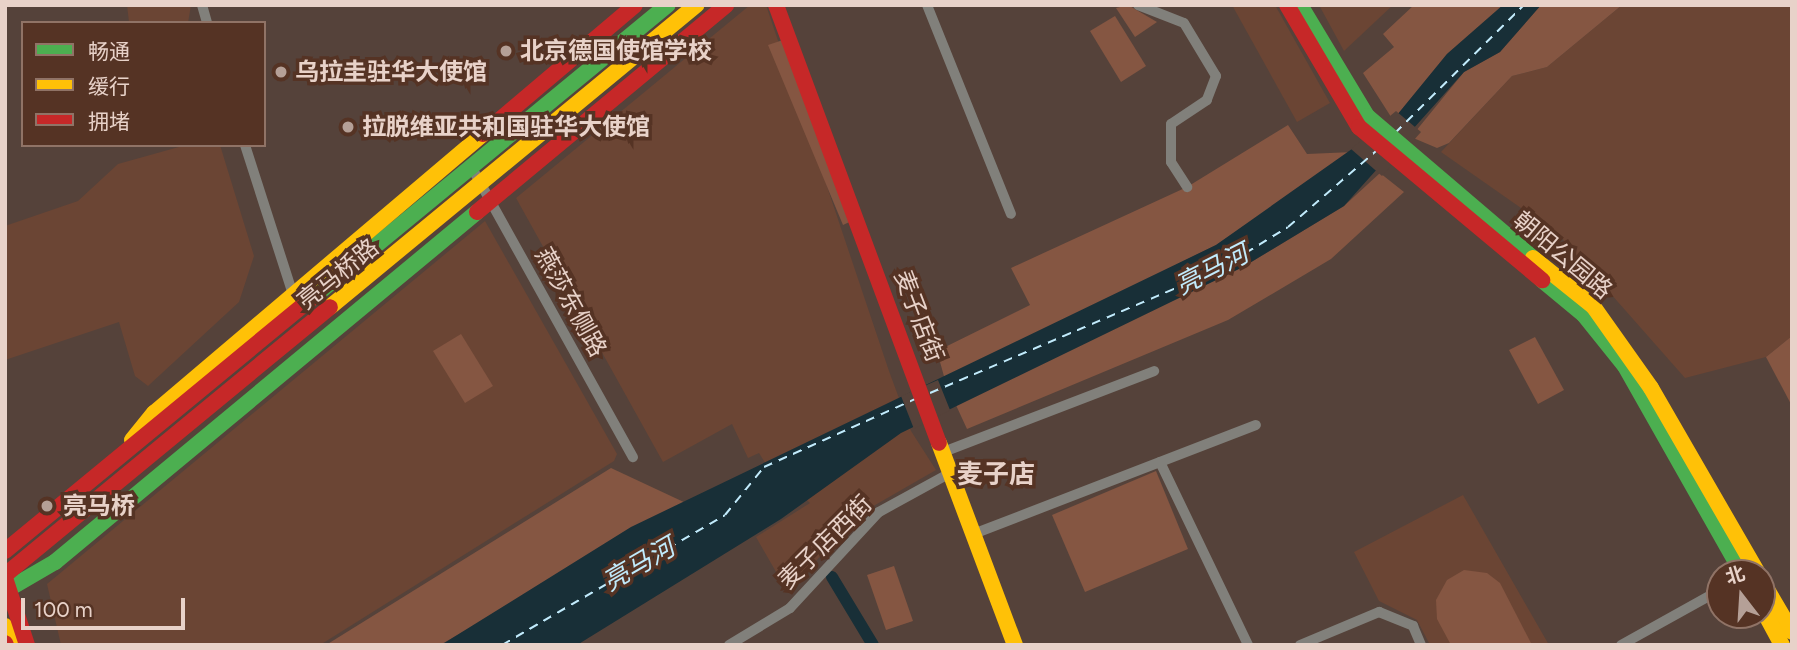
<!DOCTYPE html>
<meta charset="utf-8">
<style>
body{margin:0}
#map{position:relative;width:1797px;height:650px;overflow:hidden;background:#55423a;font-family:Figtree,"Noto Sans SC",sans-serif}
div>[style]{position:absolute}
.built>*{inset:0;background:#6b4534}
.green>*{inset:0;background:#855642}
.water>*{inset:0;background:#182f37}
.pier>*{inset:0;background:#55423a}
.canal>*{height:12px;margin:-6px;padding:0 6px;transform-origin:6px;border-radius:6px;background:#182f37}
.ferry>*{height:2px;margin-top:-1px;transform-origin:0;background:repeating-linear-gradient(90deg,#c1ebfc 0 9px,transparent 0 16px)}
.street>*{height:10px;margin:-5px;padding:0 5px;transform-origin:5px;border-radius:5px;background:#81807b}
.fast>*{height:16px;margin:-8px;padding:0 8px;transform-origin:8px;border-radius:8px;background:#4caf50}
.slow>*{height:16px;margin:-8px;padding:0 8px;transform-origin:8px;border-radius:8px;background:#ffc107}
.jam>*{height:16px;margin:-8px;padding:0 8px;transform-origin:8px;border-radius:8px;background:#c62828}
.dots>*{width:19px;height:19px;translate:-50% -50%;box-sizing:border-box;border:4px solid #553324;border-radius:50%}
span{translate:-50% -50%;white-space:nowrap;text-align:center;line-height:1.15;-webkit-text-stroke:7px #553324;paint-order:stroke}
.poi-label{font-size:24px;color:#e8d2c9;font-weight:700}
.left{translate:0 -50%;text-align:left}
.street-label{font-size:24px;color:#e8d2c9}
.water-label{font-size:26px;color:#c1ebfc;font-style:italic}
.neighbourhood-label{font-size:26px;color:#e8d2c9;font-weight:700}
.frame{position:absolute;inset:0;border:7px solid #e8d2c9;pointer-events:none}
.legend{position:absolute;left:21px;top:21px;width:245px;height:126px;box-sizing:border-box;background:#553324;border:2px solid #907366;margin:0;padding:9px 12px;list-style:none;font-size:21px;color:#e8d2c9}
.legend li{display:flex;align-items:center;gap:14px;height:35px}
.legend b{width:35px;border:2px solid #907366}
.north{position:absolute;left:1706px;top:559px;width:70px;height:70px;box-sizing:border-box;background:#553324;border:2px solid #907366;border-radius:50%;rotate:343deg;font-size:19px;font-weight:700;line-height:28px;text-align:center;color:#e8d2c9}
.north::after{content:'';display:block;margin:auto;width:24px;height:32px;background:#b5a097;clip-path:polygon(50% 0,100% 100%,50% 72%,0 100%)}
.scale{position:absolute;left:21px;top:598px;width:164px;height:32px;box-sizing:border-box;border:4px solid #e8d2c9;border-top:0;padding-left:9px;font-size:21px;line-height:24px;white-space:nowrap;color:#e8d2c9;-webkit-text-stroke:5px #553324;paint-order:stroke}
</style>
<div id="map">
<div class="built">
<i style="clip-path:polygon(191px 5px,188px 23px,129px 22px,127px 5px)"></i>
<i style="clip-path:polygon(750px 5px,766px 5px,889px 371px,911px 431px,936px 470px,863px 512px,787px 591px,756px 537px,810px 503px,798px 492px,785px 495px,759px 453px,748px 458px,732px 424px,663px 462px,516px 198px)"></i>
<i style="clip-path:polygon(1232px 5px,1275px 5px,1330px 103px,1297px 122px)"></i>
<i style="clip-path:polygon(1319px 5px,1393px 5px,1344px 51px)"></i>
<i style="clip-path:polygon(1622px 5px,1792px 5px,1792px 336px,1766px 357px,1685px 378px,1558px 234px,1441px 152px,1512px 76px,1547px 67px)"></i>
<i style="clip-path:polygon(186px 145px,220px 145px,254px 256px,239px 302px,148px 386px,135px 376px,119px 322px,5px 360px,5px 226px,78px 201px,118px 164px)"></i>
<i style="clip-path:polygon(485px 221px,617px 454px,614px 461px,320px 645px,61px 645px,47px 584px)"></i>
<i style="clip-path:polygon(1463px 495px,1549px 645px,1430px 645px,1417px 620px,1379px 601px,1354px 552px)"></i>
</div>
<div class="green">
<i style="clip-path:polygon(1128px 5px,1157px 22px,1135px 37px,1116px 8px)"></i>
<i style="clip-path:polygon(1414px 5px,1503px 5px,1447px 54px,1393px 120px,1363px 73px,1394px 47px,1383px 34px)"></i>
<i style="clip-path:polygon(1541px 5px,1622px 5px,1547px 67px,1512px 76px,1449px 143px,1437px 148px,1411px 137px,1464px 72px,1500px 52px)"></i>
<i style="clip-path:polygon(1115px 16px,1146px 66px,1121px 82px,1090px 31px)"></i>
<i style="clip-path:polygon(783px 40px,858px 218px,843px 225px,768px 45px)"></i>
<i style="clip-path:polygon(1288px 125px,1307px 154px,1353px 152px,1216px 245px,945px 380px,937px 351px,1030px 305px,1011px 268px,1187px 187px)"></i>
<i style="clip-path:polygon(1380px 173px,1404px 192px,1331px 259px,1228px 320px,967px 429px,955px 403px,1243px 267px,1344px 206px)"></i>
<i style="clip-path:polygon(461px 334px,493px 386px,465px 403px,433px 351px)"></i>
<i style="clip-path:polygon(1792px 336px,1792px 406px,1766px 357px)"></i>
<i style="clip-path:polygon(1535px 337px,1564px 390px,1538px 404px,1509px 350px)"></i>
<i style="clip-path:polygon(611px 468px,688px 504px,440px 645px,326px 645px)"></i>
<i style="clip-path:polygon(1156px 471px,1188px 549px,1085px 592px,1052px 515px)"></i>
<i style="clip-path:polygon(894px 566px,913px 621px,886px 630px,867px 575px)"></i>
<i style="clip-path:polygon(1464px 570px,1487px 573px,1500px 583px,1532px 645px,1451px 645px,1437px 619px,1436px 600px,1447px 580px)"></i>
</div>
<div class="water">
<i style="clip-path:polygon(1503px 5px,1541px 5px,1500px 52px,1464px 72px,1344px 206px,1243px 267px,901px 433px,781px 519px,577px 645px,441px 645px,631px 527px,1216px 245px,1393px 120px,1447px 54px)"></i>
</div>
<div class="pier">
<i style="clip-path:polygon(1396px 111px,1421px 132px,1382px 176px,1351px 149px)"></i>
<i style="clip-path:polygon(938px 380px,950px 410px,914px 429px,901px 396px)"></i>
</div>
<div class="canal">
<i style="left:832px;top:577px;width:79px;rotate:58.9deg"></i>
</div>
<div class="ferry">
<i style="left:1395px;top:133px;width:182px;rotate:-44.8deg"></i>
<i style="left:930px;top:393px;width:313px;rotate:-23.1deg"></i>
<i style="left:1218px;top:270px;width:82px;rotate:-31.6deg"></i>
<i style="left:1288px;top:227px;width:116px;rotate:-40.8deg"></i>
<i style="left:502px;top:645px;width:258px;rotate:-30.2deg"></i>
<i style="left:725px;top:515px;width:62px;rotate:-50.9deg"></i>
<i style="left:764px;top:467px;width:166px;rotate:-24.2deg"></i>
</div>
<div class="street">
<i style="left:202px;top:5px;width:19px;rotate:74deg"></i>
<i style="left:927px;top:5px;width:225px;rotate:68.1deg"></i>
<i style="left:1138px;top:5px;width:49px;rotate:21.4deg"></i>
<i style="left:1184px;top:23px;width:62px;rotate:58.9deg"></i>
<i style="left:1216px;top:76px;width:26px;rotate:111deg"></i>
<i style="left:1207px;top:100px;width:43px;rotate:146.3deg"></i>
<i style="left:1171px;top:124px;width:38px;rotate:90deg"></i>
<i style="left:1171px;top:162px;width:30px;rotate:57deg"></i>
<i style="left:245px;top:145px;width:161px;rotate:72.2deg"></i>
<i style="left:472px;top:168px;width:331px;rotate:60.9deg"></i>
<i style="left:946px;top:451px;width:223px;rotate:-21deg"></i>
<i style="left:1160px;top:462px;width:203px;rotate:64.3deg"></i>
<i style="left:976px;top:533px;width:300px;rotate:-21.1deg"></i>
<i style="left:729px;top:645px;width:71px;rotate:-31.2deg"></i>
<i style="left:790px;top:608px;width:131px;rotate:-47.2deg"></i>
<i style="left:879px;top:512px;width:85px;rotate:-28.7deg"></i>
<i style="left:1300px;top:645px;width:86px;rotate:-22.7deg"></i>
<i style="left:1379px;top:612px;width:37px;rotate:22deg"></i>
<i style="left:1413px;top:626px;width:21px;rotate:67deg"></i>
<i style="left:1621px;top:645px;width:113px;rotate:-29.1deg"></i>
</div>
<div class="fast">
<i style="left:1300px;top:5px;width:130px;rotate:58.9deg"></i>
<i style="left:1367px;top:116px;width:218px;rotate:40.5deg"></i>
<i style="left:1542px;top:280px;width:55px;rotate:39.8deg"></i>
<i style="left:1584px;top:315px;width:65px;rotate:51.2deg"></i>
<i style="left:1625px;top:366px;width:238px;rotate:60.5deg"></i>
<i style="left:312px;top:298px;width:461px;rotate:-39.5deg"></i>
<i style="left:5px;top:591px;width:58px;rotate:-30.1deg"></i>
<i style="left:55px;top:562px;width:548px;rotate:-39.67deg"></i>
</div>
<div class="slow">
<i style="left:1533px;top:258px;width:77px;rotate:38.7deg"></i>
<i style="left:1593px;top:306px;width:100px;rotate:54.7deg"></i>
<i style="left:1651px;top:388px;width:214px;rotate:60deg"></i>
<i style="left:330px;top:307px;width:475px;rotate:-39.5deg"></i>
<i style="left:132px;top:440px;width:35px;rotate:-51deg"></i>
<i style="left:154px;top:413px;width:431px;rotate:-40.3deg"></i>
<i style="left:939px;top:443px;width:216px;rotate:69.4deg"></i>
<i style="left:1762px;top:581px;width:59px;rotate:59.5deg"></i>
<i style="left:1762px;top:608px;width:42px;rotate:61.6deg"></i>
<i style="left:5px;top:626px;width:20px;rotate:72deg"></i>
</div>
<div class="jam">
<i style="left:776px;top:5px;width:467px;rotate:69.6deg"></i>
<i style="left:1287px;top:5px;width:142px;rotate:59.5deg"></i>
<i style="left:1359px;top:127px;width:239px;rotate:39.9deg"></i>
<i style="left:483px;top:134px;width:199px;rotate:-40.3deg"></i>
<i style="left:477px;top:212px;width:324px;rotate:-39.7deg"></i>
<i style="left:5px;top:551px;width:398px;rotate:-39.5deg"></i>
<i style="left:5px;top:575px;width:421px;rotate:-39.5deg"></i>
<i style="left:6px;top:581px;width:67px;rotate:71.8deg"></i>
<i style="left:5px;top:643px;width:2px;rotate:63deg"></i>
</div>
<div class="dots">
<i style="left:506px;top:51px;background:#b5a097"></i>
<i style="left:281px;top:72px;background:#b5a097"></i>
<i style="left:348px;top:127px;background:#b5a097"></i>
<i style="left:47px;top:506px;background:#b5a097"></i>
</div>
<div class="poi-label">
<span class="left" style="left:520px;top:51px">北京德国使馆学校</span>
<span class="left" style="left:295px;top:72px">乌拉圭驻华大使馆</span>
<span class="left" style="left:362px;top:127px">拉脱维亚共和国驻华大使馆</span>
<span class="left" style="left:63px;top:506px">亮马桥</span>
</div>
<div class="street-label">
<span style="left:1563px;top:255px;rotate:40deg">朝阳公园路</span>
<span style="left:338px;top:274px;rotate:-39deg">亮马桥路</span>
<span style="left:571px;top:302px;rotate:61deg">燕莎东侧路</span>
<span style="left:919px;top:316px;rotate:69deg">麦子店街</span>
<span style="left:825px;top:542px;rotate:-45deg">麦子店西街</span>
</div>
<div class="water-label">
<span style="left:1212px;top:270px;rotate:-27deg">亮马河</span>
<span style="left:639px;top:565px;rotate:-30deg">亮马河</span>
</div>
<div class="neighbourhood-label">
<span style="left:996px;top:475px">麦子店</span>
</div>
<div class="frame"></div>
<ul class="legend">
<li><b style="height:9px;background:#4caf50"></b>畅通</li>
<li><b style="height:9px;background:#ffc107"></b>缓行</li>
<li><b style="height:9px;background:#c62828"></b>拥堵</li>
</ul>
<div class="north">北</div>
<div class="scale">100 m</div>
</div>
